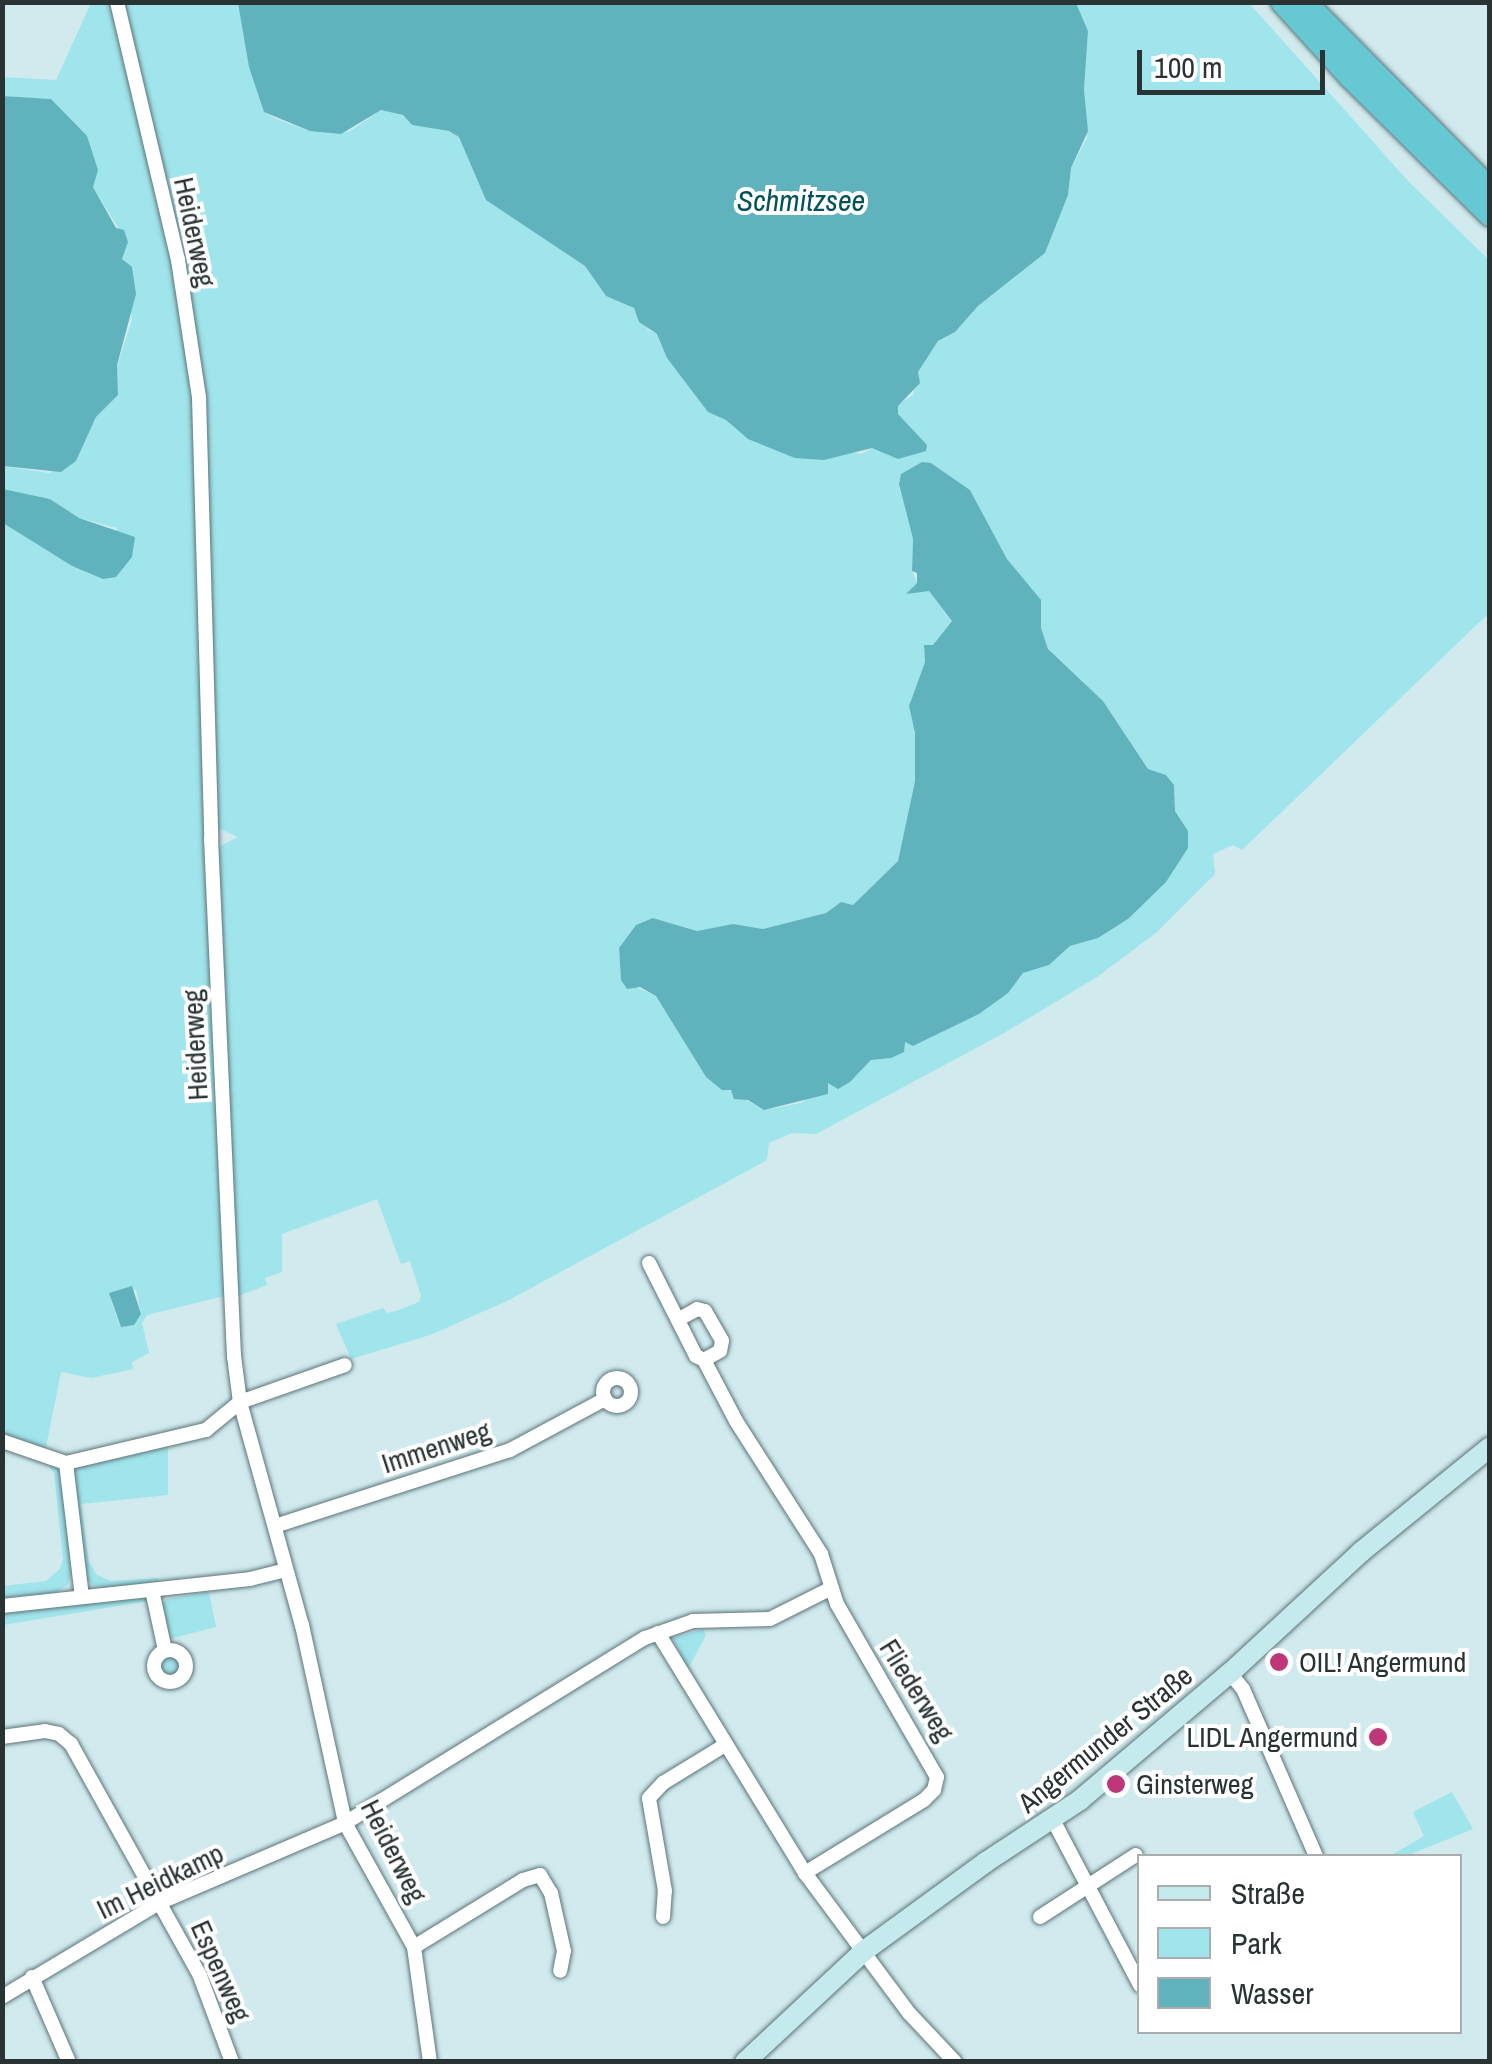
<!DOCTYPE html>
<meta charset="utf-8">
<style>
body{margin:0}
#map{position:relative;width:1492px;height:2064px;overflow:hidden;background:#d0eaed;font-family:"Archivo Narrow",sans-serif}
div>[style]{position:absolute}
.green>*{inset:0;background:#a0e4ec}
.round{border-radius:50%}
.water>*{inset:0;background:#60b3bd}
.roads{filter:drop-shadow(0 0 2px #5d7477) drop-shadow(0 0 2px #5d7477)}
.minor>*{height:14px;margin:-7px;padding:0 7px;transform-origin:7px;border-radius:7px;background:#fff}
.minor>.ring{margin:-7px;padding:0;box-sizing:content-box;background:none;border:14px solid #fff;border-radius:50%}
.secondary>*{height:20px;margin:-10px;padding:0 10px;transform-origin:10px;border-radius:10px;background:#c5eaee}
.trunk>*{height:22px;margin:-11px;padding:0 11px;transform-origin:11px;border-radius:11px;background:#66c8d3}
.dots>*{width:28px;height:28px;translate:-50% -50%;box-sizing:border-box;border:5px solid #fff;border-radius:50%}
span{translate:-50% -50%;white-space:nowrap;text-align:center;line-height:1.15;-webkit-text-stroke:8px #fff;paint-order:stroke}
.street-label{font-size:28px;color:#293334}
.poi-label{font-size:28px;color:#293334}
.left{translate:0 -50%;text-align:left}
.right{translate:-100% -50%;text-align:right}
.water-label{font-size:30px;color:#035259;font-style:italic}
.frame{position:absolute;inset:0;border:5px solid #293334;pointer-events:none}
.legend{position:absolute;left:1137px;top:1854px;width:325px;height:180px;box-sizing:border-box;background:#fff;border:2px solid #a9adae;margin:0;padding:12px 18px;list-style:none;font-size:30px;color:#293334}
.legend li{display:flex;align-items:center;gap:20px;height:50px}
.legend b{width:50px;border:2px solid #a9adae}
.scale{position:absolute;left:1137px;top:50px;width:188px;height:45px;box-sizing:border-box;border:5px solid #293334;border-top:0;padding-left:12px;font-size:30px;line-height:35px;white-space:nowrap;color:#293334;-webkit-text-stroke:8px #fff;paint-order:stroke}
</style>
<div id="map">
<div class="green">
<i style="clip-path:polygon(evenodd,91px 3px,115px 3px,175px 261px,196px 397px,228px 1295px,147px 1315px,142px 1323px,149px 1353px,132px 1362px,133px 1369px,91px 1378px,61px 1372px,45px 1452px,2px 1437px,3px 523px,72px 566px,103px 579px,117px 528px,79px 518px,50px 499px,3px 489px,3px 466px,49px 473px,76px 461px,96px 417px,118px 395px,117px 366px,132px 320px,122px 259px,127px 242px,93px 187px,94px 178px,51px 99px,3px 96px,2px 77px,56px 80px,91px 3px,136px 1289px,141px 1314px,120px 1326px,111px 1301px,136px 1289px)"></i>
<i style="clip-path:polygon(evenodd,120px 3px,238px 3px,258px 94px,264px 112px,276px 119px,310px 131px,349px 132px,381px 110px,403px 115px,412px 125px,449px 131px,460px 137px,487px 200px,585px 266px,606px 296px,634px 308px,648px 330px,657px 334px,708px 412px,726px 420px,748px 439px,862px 454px,872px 448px,926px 445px,898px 414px,898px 405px,913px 395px,918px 372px,938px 341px,955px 332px,978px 306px,1045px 253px,1068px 195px,1071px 168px,1087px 138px,1084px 90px,1088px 31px,1076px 3px,1249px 3px,1409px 182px,1489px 260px,1489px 613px,1242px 850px,1233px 845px,1213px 854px,1215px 874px,1157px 932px,1097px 977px,1004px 1033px,816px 1134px,792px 1133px,769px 1143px,767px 1160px,507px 1301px,430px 1335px,351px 1359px,336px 1324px,383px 1308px,387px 1313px,396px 1311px,419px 1302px,421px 1296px,410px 1261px,401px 1264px,377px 1199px,282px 1234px,282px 1272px,265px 1278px,267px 1285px,235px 1297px,213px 857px,220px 846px,238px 837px,218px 828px,212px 818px,201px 397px,120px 3px,922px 462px,931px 463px,970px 490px,1007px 559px,1040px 600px,1041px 628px,1048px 649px,1103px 701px,1148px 769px,1166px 775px,1174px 785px,1175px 811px,1188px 831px,1128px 919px,1098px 938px,1070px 946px,1049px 965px,1023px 973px,1008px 992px,979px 1014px,913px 1046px,905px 1041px,891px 1058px,871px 1060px,850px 1082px,828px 1082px,801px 1103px,764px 1110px,706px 1077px,656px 996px,621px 980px,619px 949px,636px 925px,654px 918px,697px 931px,733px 924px,763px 929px,826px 913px,841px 902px,853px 905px,898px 861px,915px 781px,915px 733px,909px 706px,925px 662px,924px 645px,933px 645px,952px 621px,929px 591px,912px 587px,917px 583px,912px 571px,913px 539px,899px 484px,901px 474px,922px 462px)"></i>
<i style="clip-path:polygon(168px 1441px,168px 1495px,81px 1504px,89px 1562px,97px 1575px,111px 1581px,158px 1578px,159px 1582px,107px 1589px,92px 1585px,86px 1578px,71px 1481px,77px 1468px,85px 1461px)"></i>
<i style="clip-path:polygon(3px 1443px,58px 1466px,62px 1473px,74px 1567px,68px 1585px,50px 1596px,3px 1601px,2px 1586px,46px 1581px,60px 1569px,63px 1559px,54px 1473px,47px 1463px,3px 1449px)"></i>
<i style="clip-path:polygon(209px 1592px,216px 1627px,165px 1640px,162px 1604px,167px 1599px)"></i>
<i style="clip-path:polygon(147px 1594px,148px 1601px,3px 1625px,2px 1612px)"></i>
<i style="clip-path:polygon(703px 1629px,706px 1635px,688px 1669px,673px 1638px)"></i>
<i class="round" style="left:158px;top:1654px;width:24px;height:24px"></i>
<i style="clip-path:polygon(1452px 1792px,1473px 1829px,1406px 1856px,1390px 1856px,1424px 1836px,1413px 1812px)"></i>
</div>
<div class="water">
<i style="clip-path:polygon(238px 3px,1076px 3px,1088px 31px,1084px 90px,1088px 131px,1071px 168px,1068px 195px,1045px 253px,978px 306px,955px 332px,938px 341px,918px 372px,920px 383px,898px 406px,898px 414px,927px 445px,926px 451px,898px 459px,872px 448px,824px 460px,795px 458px,748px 439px,726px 420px,708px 412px,667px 358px,657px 334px,639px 322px,634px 308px,606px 296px,585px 266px,486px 200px,459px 137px,449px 131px,412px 125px,403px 115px,381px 110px,341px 134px,310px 131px,264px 112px,249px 67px)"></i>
<i style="clip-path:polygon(3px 96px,51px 99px,87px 136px,98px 170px,93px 187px,116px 228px,124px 230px,128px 242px,122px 259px,132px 267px,136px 294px,117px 365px,118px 395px,96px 417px,76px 461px,61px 472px,3px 466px)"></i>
<i style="clip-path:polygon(922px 462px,931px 463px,970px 490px,1007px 559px,1041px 600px,1041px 628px,1048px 649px,1103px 701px,1148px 769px,1166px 775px,1174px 785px,1175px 811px,1188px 831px,1188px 848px,1166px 882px,1128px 919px,1098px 938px,1070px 946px,1049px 965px,1023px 973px,1008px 993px,979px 1014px,913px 1046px,905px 1042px,904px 1052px,891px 1058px,871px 1060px,850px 1082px,838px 1089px,828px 1083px,828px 1094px,764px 1110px,748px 1100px,734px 1099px,731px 1090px,722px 1090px,706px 1077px,656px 996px,640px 987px,627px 989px,621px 980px,619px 948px,636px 925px,653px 918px,697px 931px,733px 924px,763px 929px,826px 913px,841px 902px,853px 905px,898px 861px,915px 781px,915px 733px,909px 706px,925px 662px,924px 645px,933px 645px,952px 621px,929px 591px,906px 594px,917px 583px,917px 573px,912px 571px,913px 539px,899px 484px,901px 474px)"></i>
<i style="clip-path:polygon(3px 489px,50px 499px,79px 518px,135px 537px,132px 557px,116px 577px,103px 579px,72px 566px,3px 523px)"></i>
<i style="clip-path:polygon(132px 1286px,141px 1314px,134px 1325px,121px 1327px,109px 1293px)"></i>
</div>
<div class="roads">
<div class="minor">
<i style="left:117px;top:2px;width:265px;rotate:76.7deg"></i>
<i style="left:178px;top:260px;width:139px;rotate:81.3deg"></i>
<i style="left:199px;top:397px;width:441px;rotate:88.4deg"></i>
<i style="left:211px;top:838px;width:519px;rotate:87.46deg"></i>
<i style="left:234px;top:1356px;width:46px;rotate:82.6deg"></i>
<i style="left:240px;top:1402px;width:231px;rotate:74.5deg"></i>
<i style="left:302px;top:1625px;width:203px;rotate:77.7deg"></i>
<i style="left:345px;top:1823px;width:142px;rotate:60.9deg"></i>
<i style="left:414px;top:1947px;width:116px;rotate:82.1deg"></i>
<i style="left:649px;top:1263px;width:104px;rotate:63.2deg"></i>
<i style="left:696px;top:1356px;width:9px;rotate:27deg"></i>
<i style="left:704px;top:1360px;width:69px;rotate:62.3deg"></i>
<i style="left:736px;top:1421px;width:158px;rotate:57.4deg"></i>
<i style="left:821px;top:1554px;width:52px;rotate:72.3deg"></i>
<i style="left:837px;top:1604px;width:200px;rotate:60deg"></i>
<i style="left:937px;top:1777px;width:13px;rotate:103deg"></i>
<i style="left:934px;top:1790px;width:14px;rotate:135deg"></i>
<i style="left:924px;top:1800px;width:140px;rotate:148.5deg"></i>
<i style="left:681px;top:1318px;width:18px;rotate:-29deg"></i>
<i style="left:697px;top:1309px;width:8px;rotate:14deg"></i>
<i style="left:705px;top:1311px;width:34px;rotate:60deg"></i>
<i style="left:722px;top:1341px;width:10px;rotate:101deg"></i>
<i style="left:720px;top:1351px;width:18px;rotate:151deg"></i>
<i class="ring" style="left:603px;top:1378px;width:14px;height:14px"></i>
<i style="left:2px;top:1441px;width:68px;rotate:19deg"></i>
<i style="left:66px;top:1463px;width:135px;rotate:83.2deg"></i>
<i style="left:66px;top:1463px;width:144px;rotate:-13.3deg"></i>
<i style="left:206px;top:1430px;width:44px;rotate:-39.5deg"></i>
<i style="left:240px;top:1402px;width:111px;rotate:-19.4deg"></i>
<i style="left:275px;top:1526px;width:247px;rotate:-17.9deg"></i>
<i style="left:510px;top:1450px;width:108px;rotate:-28.2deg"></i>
<i style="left:152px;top:1590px;width:61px;rotate:77.8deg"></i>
<i style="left:2px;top:1606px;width:249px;rotate:-6.2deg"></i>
<i style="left:250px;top:1579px;width:37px;rotate:-14deg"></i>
<i style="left:658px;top:1633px;width:281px;rotate:58.5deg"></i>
<i style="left:805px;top:1873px;width:174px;rotate:53.4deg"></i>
<i style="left:909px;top:2013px;width:67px;rotate:46.8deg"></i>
<i class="ring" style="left:154px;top:1650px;width:18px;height:18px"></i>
<i style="left:1230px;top:1673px;width:21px;rotate:51deg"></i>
<i style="left:1243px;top:1689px;width:182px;rotate:66.4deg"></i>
<i style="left:2px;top:1737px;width:43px;rotate:-7.9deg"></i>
<i style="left:45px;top:1731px;width:14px;rotate:12deg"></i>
<i style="left:59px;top:1734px;width:16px;rotate:40deg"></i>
<i style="left:71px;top:1744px;width:265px;rotate:60.9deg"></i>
<i style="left:200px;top:1976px;width:92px;rotate:69.6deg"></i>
<i style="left:1053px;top:1820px;width:187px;rotate:62.2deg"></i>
<i style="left:663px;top:1917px;width:26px;rotate:-86deg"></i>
<i style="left:665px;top:1891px;width:94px;rotate:-99.8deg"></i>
<i style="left:649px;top:1798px;width:21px;rotate:-47deg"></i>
<i style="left:663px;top:1783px;width:73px;rotate:-31.5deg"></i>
<i style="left:1040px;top:1917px;width:114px;rotate:-32.9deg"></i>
<i style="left:414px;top:1947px;width:128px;rotate:-31.6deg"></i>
<i style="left:523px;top:1880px;width:18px;rotate:-16deg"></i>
<i style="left:540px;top:1875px;width:21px;rotate:59deg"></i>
<i style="left:551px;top:1893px;width:59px;rotate:77.4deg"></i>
<i style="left:564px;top:1951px;width:20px;rotate:101deg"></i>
<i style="left:32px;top:1977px;width:93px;rotate:66.5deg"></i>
<i style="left:2px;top:1997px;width:185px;rotate:-30.9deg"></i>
<i style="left:161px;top:1902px;width:200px;rotate:-23.2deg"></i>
<i style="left:345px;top:1823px;width:352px;rotate:-31.7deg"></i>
<i style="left:645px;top:1638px;width:51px;rotate:-19.5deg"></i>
<i style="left:693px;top:1621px;width:77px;rotate:-1.5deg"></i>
<i style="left:770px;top:1619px;width:69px;rotate:-26.6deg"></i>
</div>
<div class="secondary">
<i style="left:745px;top:2062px;width:163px;rotate:-43deg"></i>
<i style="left:864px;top:1951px;width:151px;rotate:-36.1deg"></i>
<i style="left:986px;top:1862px;width:113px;rotate:-33.4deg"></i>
<i style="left:1080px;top:1800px;width:197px;rotate:-40.3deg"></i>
<i style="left:1230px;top:1673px;width:178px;rotate:-42.7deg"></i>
<i style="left:1361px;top:1552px;width:166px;rotate:-39.1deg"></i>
</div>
<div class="trunk">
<i style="left:1282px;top:2px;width:101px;rotate:47.8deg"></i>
<i style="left:1350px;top:77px;width:197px;rotate:44.6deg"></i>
<i style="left:1305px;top:2px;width:263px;rotate:45.3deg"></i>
</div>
</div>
<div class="dots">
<i style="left:1279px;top:1662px;background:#be3777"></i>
<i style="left:1378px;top:1737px;background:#be3777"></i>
<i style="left:1116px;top:1784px;background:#be3777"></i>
</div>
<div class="street-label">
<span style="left:195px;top:232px;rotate:78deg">Heiderweg</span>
<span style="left:195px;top:1045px;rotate:-93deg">Heiderweg</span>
<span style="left:436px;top:1447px;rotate:-18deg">Immenweg</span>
<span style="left:917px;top:1690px;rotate:58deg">Fliederweg</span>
<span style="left:1105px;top:1739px;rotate:-39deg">Angermunder Straße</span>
<span style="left:394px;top:1851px;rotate:63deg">Heiderweg</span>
<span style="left:160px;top:1881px;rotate:-26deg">Im Heidkamp</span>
<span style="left:221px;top:1971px;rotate:66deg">Espenweg</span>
</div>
<div class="poi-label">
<span class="left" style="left:1299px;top:1662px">OIL! Angermund</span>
<span class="right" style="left:1358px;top:1737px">LIDL Angermund</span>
<span class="left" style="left:1136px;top:1784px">Ginsterweg</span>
</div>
<div class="water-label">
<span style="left:801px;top:200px">Schmitzsee</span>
</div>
<div class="frame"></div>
<ul class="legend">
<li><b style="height:12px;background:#c5eaee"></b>Straße</li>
<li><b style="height:28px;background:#a0e4ec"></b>Park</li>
<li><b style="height:28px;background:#60b3bd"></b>Wasser</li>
</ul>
<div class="scale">100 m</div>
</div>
